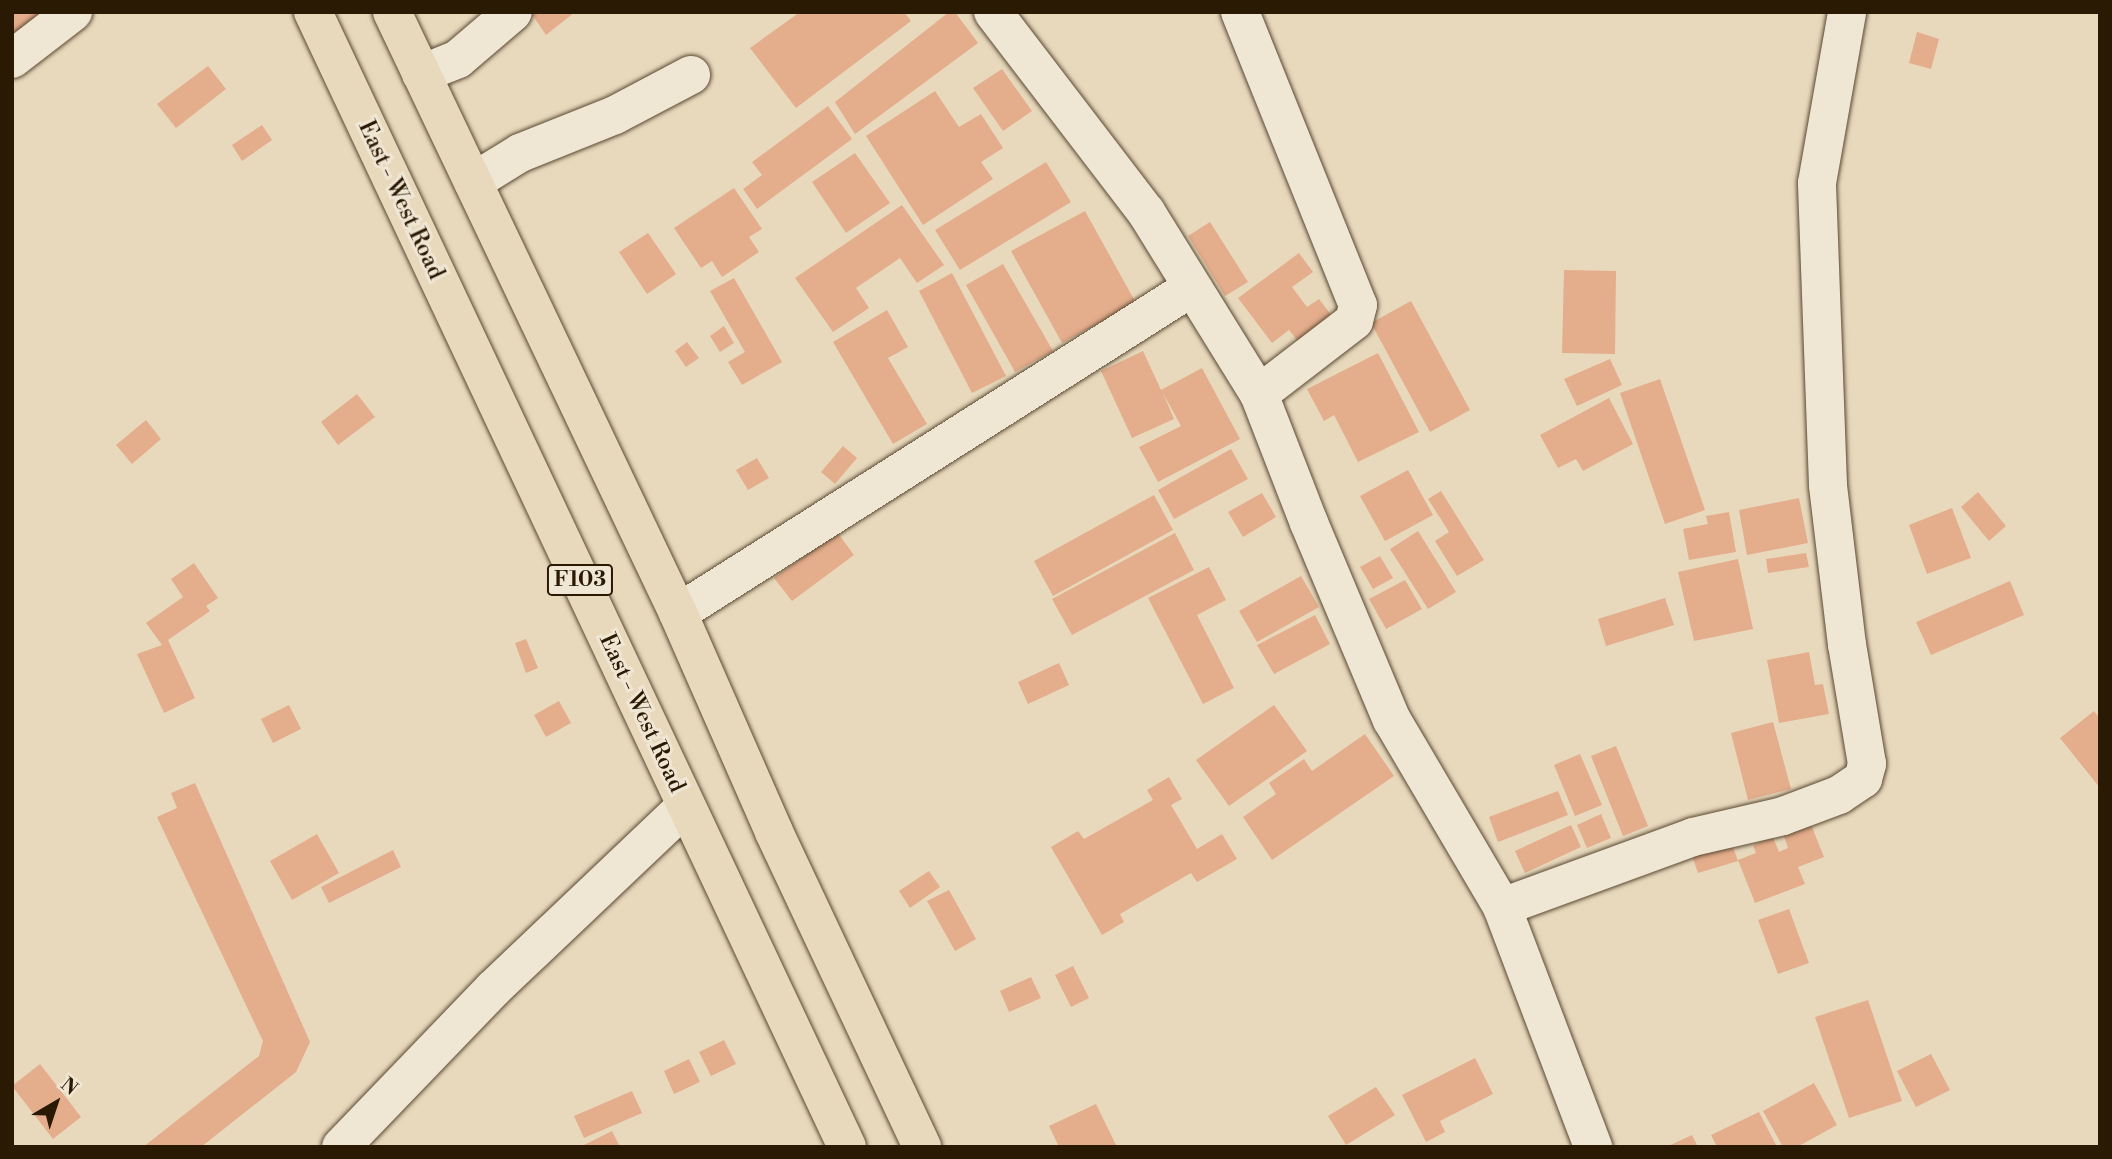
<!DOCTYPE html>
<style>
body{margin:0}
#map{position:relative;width:2112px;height:1159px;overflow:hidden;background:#e8d9bd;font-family:"Libre Bodoni",serif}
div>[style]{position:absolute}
.building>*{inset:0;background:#e4ad8c}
.roads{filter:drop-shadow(0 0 2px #5a4932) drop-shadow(0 0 2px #5a4932)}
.minor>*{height:38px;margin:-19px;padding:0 19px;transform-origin:19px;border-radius:19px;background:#f0e6d4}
.major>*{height:38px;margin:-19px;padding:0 19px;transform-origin:19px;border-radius:19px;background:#e8d9bd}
span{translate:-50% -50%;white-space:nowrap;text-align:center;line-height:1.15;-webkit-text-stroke:6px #f0e6d4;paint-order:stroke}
.shield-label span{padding:2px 5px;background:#f0e6d4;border:2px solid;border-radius:5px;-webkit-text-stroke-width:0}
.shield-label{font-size:21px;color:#2a1903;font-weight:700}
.street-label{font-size:23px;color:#2a1903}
.frame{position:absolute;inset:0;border:14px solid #2a1903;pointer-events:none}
.north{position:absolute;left:21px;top:1068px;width:70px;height:70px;-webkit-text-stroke:5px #f0e6d4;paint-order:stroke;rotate:39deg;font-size:19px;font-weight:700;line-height:28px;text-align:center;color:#2a1903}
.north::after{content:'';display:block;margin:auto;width:24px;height:32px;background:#2a1903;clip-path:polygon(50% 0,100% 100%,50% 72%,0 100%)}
</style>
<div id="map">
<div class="building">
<i style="clip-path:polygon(12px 12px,43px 12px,12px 37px)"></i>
<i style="clip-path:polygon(575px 12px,546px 35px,531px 13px,533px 12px)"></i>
<i style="clip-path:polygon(800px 12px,904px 12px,911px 21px,796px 108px,750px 48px)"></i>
<i style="clip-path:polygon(949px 12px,955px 12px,978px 43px,855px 134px,835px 102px)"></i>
<i style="clip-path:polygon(1917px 32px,1939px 39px,1931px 69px,1909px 63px)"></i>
<i style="clip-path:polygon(208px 66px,226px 89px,176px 128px,157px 104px)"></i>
<i style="clip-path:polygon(1002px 69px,1032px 111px,1003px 131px,973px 88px)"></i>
<i style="clip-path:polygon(935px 91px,959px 127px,981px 114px,1003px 148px,981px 162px,993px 179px,923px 225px,866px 136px)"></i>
<i style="clip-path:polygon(828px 106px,852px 139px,757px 209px,743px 189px,762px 175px,752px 162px)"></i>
<i style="clip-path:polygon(262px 125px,272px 140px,242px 161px,232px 145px)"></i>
<i style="clip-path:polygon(855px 153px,890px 203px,846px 233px,812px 182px)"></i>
<i style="clip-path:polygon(1046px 162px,1071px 202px,960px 270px,935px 230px)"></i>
<i style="clip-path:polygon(734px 188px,762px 229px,749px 237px,759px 252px,722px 277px,712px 261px,701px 268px,674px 228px)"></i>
<i style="clip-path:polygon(902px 205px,944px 265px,917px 283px,900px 258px,856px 288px,869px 308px,833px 332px,795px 278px)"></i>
<i style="clip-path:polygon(1085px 211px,1136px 303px,1062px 343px,1011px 251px)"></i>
<i style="clip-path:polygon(1210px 222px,1248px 282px,1225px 296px,1188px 236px)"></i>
<i style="clip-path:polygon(648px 233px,676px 274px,647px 294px,619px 252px)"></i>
<i style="clip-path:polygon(1299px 253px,1313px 272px,1292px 287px,1307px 307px,1319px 299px,1338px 324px,1304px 349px,1289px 330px,1272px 343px,1238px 298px)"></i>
<i style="clip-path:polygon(1003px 264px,1053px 351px,1015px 372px,966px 285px)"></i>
<i style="clip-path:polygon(1564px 270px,1616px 271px,1615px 354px,1562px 353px)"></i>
<i style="clip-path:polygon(952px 273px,1006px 376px,972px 393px,919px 291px)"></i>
<i style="clip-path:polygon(734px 278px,782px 362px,742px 385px,728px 362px,745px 352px,710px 291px)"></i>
<i style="clip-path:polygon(1411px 301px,1470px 410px,1430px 432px,1371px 323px)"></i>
<i style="clip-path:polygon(887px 310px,908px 347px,888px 358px,927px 424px,893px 444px,833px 342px)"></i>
<i style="clip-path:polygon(724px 326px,734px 343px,720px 352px,710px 336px)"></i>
<i style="clip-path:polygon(687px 342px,699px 358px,686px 367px,675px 351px)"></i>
<i style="clip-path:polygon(1143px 351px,1161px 390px,1202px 368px,1240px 439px,1158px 482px,1139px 447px,1181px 426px,1163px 393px,1174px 419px,1132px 438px,1101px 371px)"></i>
<i style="clip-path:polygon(1378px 353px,1419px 432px,1358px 462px,1334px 415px,1324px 421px,1307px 389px)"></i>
<i style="clip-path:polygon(1610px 359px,1622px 385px,1577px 406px,1564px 379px)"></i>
<i style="clip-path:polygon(1660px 379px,1705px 510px,1665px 524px,1620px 393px)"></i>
<i style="clip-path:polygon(357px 394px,375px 417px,338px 445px,321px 422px)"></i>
<i style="clip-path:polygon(1609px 398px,1633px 444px,1583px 471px,1576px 459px,1558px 468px,1540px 435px)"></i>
<i style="clip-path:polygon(146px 420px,161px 439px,132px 464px,116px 445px)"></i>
<i style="clip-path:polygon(843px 446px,857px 458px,835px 484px,821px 472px)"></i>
<i style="clip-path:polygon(1231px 449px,1248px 479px,1174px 519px,1158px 490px)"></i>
<i style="clip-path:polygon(757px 458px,769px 478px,748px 490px,736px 470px)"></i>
<i style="clip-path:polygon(1408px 470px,1433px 515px,1385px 541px,1360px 496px)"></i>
<i style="clip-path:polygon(1441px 491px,1484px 560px,1457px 576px,1435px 541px,1449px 532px,1428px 499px)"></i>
<i style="clip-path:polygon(1978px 492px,2006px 526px,1989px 541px,1961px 507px)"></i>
<i style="clip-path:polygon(1262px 493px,1276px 517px,1243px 537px,1228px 512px)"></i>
<i style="clip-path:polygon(1154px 495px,1173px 530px,1053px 596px,1034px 561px)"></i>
<i style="clip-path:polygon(1799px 498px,1808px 543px,1747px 555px,1739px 510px)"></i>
<i style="clip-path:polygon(1952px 508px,1971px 558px,1927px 574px,1909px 525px)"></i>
<i style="clip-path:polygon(1729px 512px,1736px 552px,1689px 560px,1683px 529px,1708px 524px,1706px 516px)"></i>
<i style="clip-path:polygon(1418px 531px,1456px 592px,1428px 609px,1390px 549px)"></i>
<i style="clip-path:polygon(837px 532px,854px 555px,792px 601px,774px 578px)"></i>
<i style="clip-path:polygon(1175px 533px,1194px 570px,1072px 635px,1052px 599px)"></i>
<i style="clip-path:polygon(1806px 553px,1809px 567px,1768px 573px,1766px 559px)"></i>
<i style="clip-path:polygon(1380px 556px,1393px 578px,1373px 589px,1360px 567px)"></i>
<i style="clip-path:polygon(1738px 559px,1753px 629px,1694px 641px,1678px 572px)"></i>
<i style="clip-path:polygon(194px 563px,218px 598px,206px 606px,210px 611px,168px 640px,195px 698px,164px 713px,137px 654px,162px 645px,146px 623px,183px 597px,171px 579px)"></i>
<i style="clip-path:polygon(1209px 567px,1226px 600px,1197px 615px,1234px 688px,1203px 704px,1148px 598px)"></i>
<i style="clip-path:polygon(1301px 576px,1319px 607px,1257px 642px,1239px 611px)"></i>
<i style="clip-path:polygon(1405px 580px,1422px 609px,1386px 629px,1369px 599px)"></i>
<i style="clip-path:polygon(2010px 581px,2024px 615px,1931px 655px,1916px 622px)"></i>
<i style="clip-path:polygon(1665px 598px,1674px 625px,1606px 646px,1598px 619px)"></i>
<i style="clip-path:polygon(1315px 615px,1330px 644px,1274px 674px,1257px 645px)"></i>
<i style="clip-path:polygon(526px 639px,538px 668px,526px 673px,515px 643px)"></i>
<i style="clip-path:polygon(1809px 652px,1815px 685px,1823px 684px,1829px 714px,1779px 723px,1767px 660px)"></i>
<i style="clip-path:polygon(1059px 663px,1069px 685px,1028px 704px,1018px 682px)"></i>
<i style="clip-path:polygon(559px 701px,571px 723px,546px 737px,534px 715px)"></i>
<i style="clip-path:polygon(289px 705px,301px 729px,273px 743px,261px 719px)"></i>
<i style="clip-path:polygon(1274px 705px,1307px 751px,1229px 806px,1196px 760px)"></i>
<i style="clip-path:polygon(2094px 711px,2100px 719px,2100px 788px,2060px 738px)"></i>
<i style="clip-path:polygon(1773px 722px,1791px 789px,1748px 800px,1731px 733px)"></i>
<i style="clip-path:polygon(1365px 734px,1394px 776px,1272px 860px,1243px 817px,1276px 794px,1269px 783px,1304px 759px,1312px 771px)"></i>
<i style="clip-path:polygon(1616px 746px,1648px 826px,1623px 836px,1591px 756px)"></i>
<i style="clip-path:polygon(1580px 754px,1602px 805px,1575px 816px,1554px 765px)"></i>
<i style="clip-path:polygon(1169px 777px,1182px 799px,1171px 805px,1197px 849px,1222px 834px,1237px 859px,1197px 882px,1191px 873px,1120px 914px,1124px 922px,1102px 935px,1051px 847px,1078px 831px,1084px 839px,1153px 800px,1147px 790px)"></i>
<i style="clip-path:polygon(195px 783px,310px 1042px,296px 1072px,201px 1147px,143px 1147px,259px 1056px,263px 1041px,157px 817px,177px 808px,171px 793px)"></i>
<i style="clip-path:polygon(1558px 791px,1568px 815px,1498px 842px,1489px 817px)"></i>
<i style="clip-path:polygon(1601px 814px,1611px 838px,1587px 848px,1577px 825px)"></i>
<i style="clip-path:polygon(1810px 822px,1824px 857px,1798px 867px,1805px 884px,1755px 903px,1738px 860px,1756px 853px,1753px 845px,1773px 837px,1779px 852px,1788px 848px,1783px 833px)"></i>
<i style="clip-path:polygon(1571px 825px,1581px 847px,1525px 873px,1515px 851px)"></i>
<i style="clip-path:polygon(317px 834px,339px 873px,292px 900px,270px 861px)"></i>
<i style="clip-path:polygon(1731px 841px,1738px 861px,1698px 873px,1691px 853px)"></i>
<i style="clip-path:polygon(393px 850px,401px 867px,329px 903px,321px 887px)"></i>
<i style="clip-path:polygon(929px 871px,940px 887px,910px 908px,899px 891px)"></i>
<i style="clip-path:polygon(949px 890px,976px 939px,955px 951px,927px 901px)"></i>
<i style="clip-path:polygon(1789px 909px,1809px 963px,1778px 974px,1758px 920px)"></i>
<i style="clip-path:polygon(1073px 966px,1089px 998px,1071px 1007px,1055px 975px)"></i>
<i style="clip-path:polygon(1031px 977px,1041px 998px,1009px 1012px,1000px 991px)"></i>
<i style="clip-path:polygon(1868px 1000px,1902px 1101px,1849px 1118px,1815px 1017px)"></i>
<i style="clip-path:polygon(724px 1040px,736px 1064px,711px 1076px,699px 1052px)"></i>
<i style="clip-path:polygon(1931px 1054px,1950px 1090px,1916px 1107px,1897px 1071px)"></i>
<i style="clip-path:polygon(1475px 1058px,1493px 1094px,1440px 1121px,1445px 1132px,1426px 1142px,1402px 1095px)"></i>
<i style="clip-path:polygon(689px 1059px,700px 1082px,674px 1094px,664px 1071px)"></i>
<i style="clip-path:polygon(40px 1064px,81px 1117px,53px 1139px,12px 1086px)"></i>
<i style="clip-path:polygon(1814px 1083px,1837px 1125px,1797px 1147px,1783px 1147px,1763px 1111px)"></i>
<i style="clip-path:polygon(1376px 1087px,1395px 1115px,1346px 1145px,1328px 1116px)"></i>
<i style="clip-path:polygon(632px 1091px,642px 1113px,584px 1138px,574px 1116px)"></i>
<i style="clip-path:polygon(1096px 1104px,1117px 1147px,1059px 1147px,1049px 1126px)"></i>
<i style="clip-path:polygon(1759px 1112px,1777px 1147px,1717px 1147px,1711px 1135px)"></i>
<i style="clip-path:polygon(612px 1131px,620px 1147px,580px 1147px)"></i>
<i style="clip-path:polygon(1692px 1135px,1698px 1147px,1666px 1147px)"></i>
</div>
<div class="roads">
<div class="minor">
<i style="left:993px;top:12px;width:252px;rotate:52.6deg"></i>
<i style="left:1146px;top:212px;width:214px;rotate:58.2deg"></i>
<i style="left:1259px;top:394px;width:138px;rotate:68.8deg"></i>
<i style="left:1309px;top:523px;width:214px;rotate:67.2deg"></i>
<i style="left:1392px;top:720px;width:217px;rotate:59.5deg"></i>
<i style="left:1502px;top:907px;width:257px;rotate:69.2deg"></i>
<i style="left:1240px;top:12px;width:316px;rotate:68.1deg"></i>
<i style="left:1358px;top:305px;width:16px;rotate:104deg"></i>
<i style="left:1354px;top:321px;width:120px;rotate:142.5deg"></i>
<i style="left:12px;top:59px;width:77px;rotate:-37.6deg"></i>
<i style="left:421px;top:74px;width:40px;rotate:-22deg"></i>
<i style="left:458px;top:59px;width:72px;rotate:-40.5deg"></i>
<i style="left:473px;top:182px;width:55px;rotate:-31.7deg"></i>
<i style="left:520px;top:153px;width:102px;rotate:-21.8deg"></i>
<i style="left:615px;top:115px;width:86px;rotate:-27.8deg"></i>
<i style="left:678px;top:613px;width:607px;rotate:-32.36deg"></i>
<i style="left:1502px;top:907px;width:203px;rotate:-20.1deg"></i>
<i style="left:1693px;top:837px;width:92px;rotate:-13.1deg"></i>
<i style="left:1783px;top:816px;width:60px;rotate:-20.6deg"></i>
<i style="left:1839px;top:795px;width:29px;rotate:-34deg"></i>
<i style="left:1863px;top:779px;width:16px;rotate:-75deg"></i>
<i style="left:1867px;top:764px;width:121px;rotate:-99.5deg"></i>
<i style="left:1847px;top:645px;width:161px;rotate:-96.8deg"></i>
<i style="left:1828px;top:485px;width:302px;rotate:-92.1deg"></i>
<i style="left:1817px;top:183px;width:174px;rotate:-80deg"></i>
<i style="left:341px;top:1147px;width:219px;rotate:-46.1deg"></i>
<i style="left:493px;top:989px;width:266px;rotate:-43.5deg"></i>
</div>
<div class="major">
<i style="left:313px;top:12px;width:1254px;rotate:64.8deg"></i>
<i style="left:392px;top:12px;width:666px;rotate:64.55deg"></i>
<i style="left:678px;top:613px;width:239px;rotate:66.3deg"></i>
<i style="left:774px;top:832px;width:348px;rotate:64.8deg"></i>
</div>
</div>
<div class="shield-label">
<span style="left:580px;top:580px">F103</span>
</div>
<div class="street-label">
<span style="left:401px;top:200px;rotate:65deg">East - West Road</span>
<span style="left:642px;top:713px;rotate:65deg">East - West Road</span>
</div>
<div class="frame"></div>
<div class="north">N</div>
</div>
